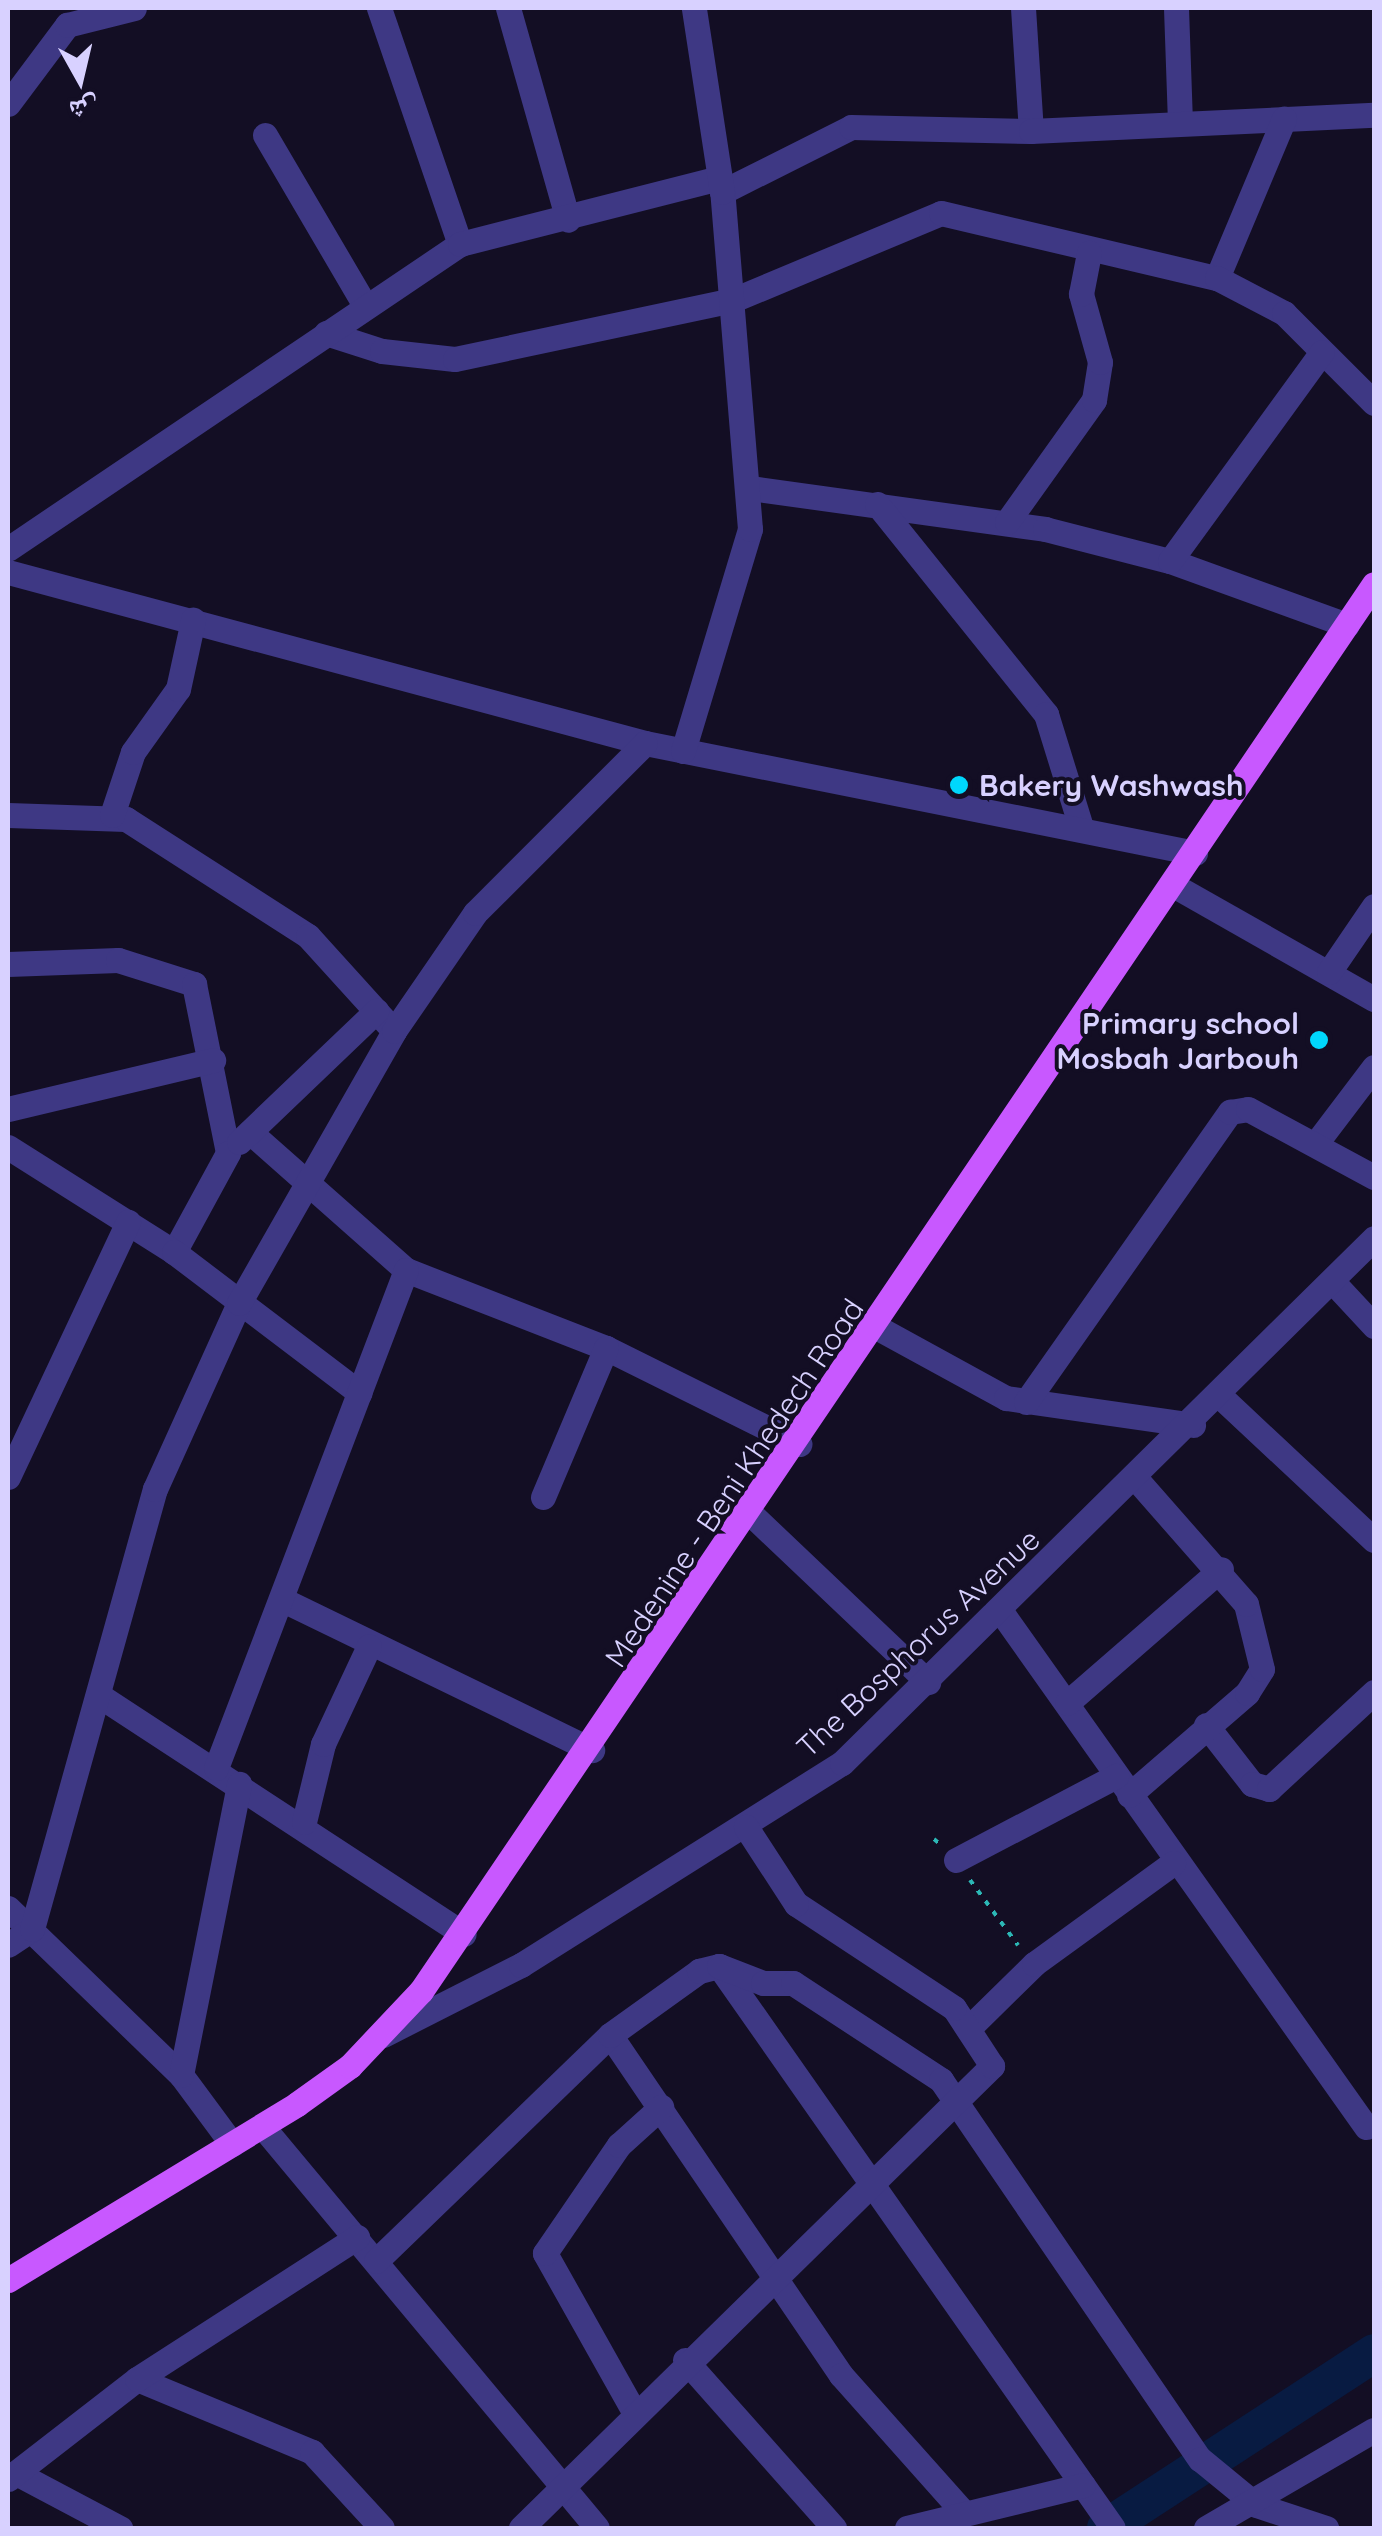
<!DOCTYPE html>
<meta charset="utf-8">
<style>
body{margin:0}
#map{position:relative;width:1382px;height:2536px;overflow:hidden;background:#130e24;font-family:Quicksand,"Noto Naskh Arabic",sans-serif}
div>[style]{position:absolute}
.river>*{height:38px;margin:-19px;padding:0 19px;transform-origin:19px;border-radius:19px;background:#081b42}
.path>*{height:4px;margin-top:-2px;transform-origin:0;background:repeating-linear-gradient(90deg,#2cb8b6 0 5px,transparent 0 13px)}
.minor>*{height:25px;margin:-12.5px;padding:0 12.5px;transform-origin:12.5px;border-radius:12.5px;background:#3e3884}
.major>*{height:25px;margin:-12.5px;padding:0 12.5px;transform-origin:12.5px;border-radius:12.5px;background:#c858ff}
.dots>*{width:28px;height:28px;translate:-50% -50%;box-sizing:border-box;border:5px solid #130e24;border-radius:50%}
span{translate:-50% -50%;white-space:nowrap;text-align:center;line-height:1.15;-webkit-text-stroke:8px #130e24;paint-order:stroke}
.poi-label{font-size:30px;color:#d8d1ff;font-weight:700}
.left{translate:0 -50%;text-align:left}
.right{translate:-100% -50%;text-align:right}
.street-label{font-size:30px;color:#d8d1ff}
.frame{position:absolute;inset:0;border:10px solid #d8d1ff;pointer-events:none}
.north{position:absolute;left:30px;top:30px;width:100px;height:100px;-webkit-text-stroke:8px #130e24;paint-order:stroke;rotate:172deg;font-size:28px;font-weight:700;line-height:40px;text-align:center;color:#d8d1ff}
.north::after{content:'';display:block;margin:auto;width:35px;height:45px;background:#d8d1ff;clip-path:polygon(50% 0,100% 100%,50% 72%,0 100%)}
</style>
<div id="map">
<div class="river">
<i style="left:1106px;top:2528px;width:320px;rotate:-33.1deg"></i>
</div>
<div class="path">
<i style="left:934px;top:1839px;width:11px;rotate:41deg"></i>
<i style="left:970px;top:1880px;width:81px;rotate:53.6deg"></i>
</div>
<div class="minor">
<i style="left:379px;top:8px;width:250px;rotate:71.1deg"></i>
<i style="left:508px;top:8px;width:220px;rotate:74.2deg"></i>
<i style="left:1023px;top:8px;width:123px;rotate:86.3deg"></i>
<i style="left:1176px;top:8px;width:113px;rotate:88deg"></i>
<i style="left:8px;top:104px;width:99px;rotate:-53.2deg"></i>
<i style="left:67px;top:25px;width:69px;rotate:-14.2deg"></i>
<i style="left:265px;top:135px;width:194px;rotate:59.6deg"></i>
<i style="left:722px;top:192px;width:144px;rotate:-26.7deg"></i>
<i style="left:851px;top:127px;width:180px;rotate:1.3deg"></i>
<i style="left:1031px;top:131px;width:343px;rotate:-2.7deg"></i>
<i style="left:1217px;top:278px;width:173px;rotate:-67.2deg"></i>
<i style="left:326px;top:333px;width:59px;rotate:17.8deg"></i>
<i style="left:382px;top:351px;width:73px;rotate:6.3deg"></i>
<i style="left:455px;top:359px;width:284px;rotate:-12deg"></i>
<i style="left:733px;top:300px;width:225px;rotate:-22.7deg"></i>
<i style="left:941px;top:213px;width:284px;rotate:13.3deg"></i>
<i style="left:1217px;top:278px;width:76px;rotate:27.6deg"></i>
<i style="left:1284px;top:313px;width:127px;rotate:45deg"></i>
<i style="left:750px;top:488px;width:298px;rotate:7.9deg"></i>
<i style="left:1045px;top:529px;width:129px;rotate:14.4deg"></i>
<i style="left:1170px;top:561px;width:188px;rotate:19.9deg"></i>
<i style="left:877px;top:504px;width:270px;rotate:51.2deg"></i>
<i style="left:1046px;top:714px;width:118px;rotate:72.8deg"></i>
<i style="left:1007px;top:522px;width:150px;rotate:-54.5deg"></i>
<i style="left:1094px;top:400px;width:38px;rotate:-81deg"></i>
<i style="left:1100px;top:362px;width:71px;rotate:-105.6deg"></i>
<i style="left:1081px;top:294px;width:42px;rotate:-79deg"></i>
<i style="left:8px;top:549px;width:545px;rotate:-34.01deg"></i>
<i style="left:460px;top:244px;width:267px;rotate:-14.3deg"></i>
<i style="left:1170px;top:561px;width:258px;rotate:-54deg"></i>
<i style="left:8px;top:572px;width:660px;rotate:15.03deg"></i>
<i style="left:645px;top:743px;width:561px;rotate:11.31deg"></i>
<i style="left:683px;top:751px;width:232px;rotate:-73.2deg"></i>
<i style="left:750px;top:529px;width:338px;rotate:-94.7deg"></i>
<i style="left:722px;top:192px;width:186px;rotate:-98.7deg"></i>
<i style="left:8px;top:815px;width:118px;rotate:1.9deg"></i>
<i style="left:126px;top:819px;width:216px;rotate:32.7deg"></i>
<i style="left:308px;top:936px;width:128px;rotate:47.8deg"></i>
<i style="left:112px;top:815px;width:66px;rotate:-71.6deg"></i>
<i style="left:133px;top:752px;width:77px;rotate:-54.5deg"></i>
<i style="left:178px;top:689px;width:71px;rotate:-77.7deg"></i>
<i style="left:1173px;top:885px;width:231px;rotate:29.6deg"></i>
<i style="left:8px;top:964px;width:110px;rotate:-2.1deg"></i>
<i style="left:118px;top:960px;width:80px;rotate:17.5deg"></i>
<i style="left:194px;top:984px;width:172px;rotate:78.6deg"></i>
<i style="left:228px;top:1153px;width:113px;rotate:118.6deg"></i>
<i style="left:1329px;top:972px;width:80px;rotate:-55.7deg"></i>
<i style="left:8px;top:1109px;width:211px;rotate:-13.4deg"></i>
<i style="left:250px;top:1132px;width:208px;rotate:41.5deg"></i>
<i style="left:406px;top:1270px;width:215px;rotate:21.3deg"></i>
<i style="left:606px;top:1348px;width:216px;rotate:26.4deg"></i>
<i style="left:239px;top:1142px;width:190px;rotate:-43.7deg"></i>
<i style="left:1317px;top:1142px;width:94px;rotate:-52.8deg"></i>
<i style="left:8px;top:1147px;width:196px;rotate:32.3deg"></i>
<i style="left:174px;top:1252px;width:233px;rotate:37.2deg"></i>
<i style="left:1333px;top:1282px;width:60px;rotate:47deg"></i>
<i style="left:878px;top:1328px;width:146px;rotate:28.7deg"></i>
<i style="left:1006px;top:1398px;width:189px;rotate:8.2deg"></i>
<i style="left:1221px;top:1397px;width:209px;rotate:43.1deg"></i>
<i style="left:1026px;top:1402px;width:355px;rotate:-54.9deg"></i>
<i style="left:1230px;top:1112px;width:18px;rotate:-9deg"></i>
<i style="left:1248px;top:1109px;width:143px;rotate:28.4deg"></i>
<i style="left:8px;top:1477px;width:282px;rotate:-64.8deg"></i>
<i style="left:543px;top:1497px;width:162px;rotate:-67.1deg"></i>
<i style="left:752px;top:1515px;width:243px;rotate:43.5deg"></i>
<i style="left:281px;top:1599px;width:346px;rotate:25.9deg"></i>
<i style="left:1002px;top:1613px;width:630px;rotate:54.69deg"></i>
<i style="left:103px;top:1698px;width:431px;rotate:33.2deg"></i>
<i style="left:1067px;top:1703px;width:204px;rotate:-41deg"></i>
<i style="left:1206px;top:1725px;width:75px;rotate:52.1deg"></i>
<i style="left:1252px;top:1784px;width:18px;rotate:16deg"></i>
<i style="left:1269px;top:1789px;width:143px;rotate:-42.7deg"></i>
<i style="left:216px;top:1768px;width:533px;rotate:-69.12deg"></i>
<i style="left:1129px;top:1795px;width:156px;rotate:-40.8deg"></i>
<i style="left:1247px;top:1693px;width:28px;rotate:-58deg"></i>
<i style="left:1262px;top:1669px;width:67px;rotate:-103.8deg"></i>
<i style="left:1246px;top:1604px;width:165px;rotate:-131.3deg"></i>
<i style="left:304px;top:1822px;width:80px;rotate:-76.3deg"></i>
<i style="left:323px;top:1744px;width:108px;rotate:-64.9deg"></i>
<i style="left:956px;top:1860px;width:181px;rotate:-27.7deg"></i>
<i style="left:8px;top:1908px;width:240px;rotate:44deg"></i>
<i style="left:181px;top:2075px;width:86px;rotate:53.5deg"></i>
<i style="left:8px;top:1945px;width:29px;rotate:-34deg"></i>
<i style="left:32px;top:1929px;width:457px;rotate:-74.4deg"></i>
<i style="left:155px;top:1489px;width:204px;rotate:-65.7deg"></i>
<i style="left:239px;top:1303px;width:313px;rotate:-60.3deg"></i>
<i style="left:394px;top:1031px;width:143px;rotate:-55.5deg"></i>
<i style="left:475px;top:913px;width:240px;rotate:-45deg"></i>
<i style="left:719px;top:1966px;width:686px;rotate:54.97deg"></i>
<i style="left:973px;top:2024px;width:86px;rotate:-44.5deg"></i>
<i style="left:1034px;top:1964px;width:172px;rotate:-36deg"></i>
<i style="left:383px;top:2035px;width:155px;rotate:-26.9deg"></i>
<i style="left:521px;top:1965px;width:379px;rotate:-32.2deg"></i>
<i style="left:842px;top:1763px;width:747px;rotate:-44.62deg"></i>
<i style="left:610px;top:2035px;width:411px;rotate:55.8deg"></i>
<i style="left:841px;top:2375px;width:182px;rotate:48.3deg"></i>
<i style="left:181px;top:2075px;width:297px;rotate:-78.7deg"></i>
<i style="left:262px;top:2126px;width:523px;rotate:50.19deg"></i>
<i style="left:376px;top:2261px;width:325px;rotate:-44deg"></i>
<i style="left:610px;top:2035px;width:110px;rotate:-35.7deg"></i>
<i style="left:699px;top:1971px;width:21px;rotate:-14deg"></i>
<i style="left:719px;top:1966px;width:47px;rotate:21.1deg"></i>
<i style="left:763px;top:1983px;width:30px"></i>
<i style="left:793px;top:1983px;width:177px;rotate:33.2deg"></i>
<i style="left:941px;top:2080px;width:459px;rotate:55.7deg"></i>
<i style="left:1200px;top:2459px;width:72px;rotate:39.4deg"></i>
<i style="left:1256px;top:2505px;width:74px;rotate:18.2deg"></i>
<i style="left:685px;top:2360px;width:225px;rotate:48.4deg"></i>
<i style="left:137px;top:2379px;width:190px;rotate:22.6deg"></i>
<i style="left:312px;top:2452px;width:103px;rotate:47.4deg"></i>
<i style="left:633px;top:2410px;width:180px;rotate:-119.3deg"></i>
<i style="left:545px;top:2253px;width:131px;rotate:-55.6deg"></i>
<i style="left:619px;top:2145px;width:57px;rotate:-42.1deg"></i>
<i style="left:16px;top:2473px;width:118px;rotate:27.9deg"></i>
<i style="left:8px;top:2479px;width:163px;rotate:-37.8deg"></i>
<i style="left:137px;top:2379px;width:262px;rotate:-32.8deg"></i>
<i style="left:521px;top:2528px;width:660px;rotate:-44.45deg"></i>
<i style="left:992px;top:2066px;width:69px;rotate:-123.2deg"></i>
<i style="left:954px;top:2008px;width:189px;rotate:-146.6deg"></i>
<i style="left:796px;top:1904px;width:92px;rotate:-123deg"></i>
<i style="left:907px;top:2528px;width:181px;rotate:-13.7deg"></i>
<i style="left:1206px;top:2528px;width:194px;rotate:-30.3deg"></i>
</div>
<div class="major">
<i style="left:8px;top:2280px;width:338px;rotate:-31.3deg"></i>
<i style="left:297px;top:2104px;width:65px;rotate:-35.6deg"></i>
<i style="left:350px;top:2066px;width:103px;rotate:-46.6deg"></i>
<i style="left:421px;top:1991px;width:1699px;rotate:-55.89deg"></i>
</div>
<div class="dots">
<i style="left:959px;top:785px;background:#00d7fc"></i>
<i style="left:1319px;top:1040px;background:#00d7fc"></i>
</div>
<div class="poi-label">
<span class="left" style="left:979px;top:785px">Bakery Washwash</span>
<span class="right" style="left:1299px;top:1040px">Primary school<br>Mosbah Jarbouh</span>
</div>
<div class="street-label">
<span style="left:734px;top:1483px;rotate:-56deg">Medenine - Beni Khedech Road</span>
<span style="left:918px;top:1643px;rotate:-43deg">The Bosphorus Avenue</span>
</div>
<div class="frame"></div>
<div class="north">ش</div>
</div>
